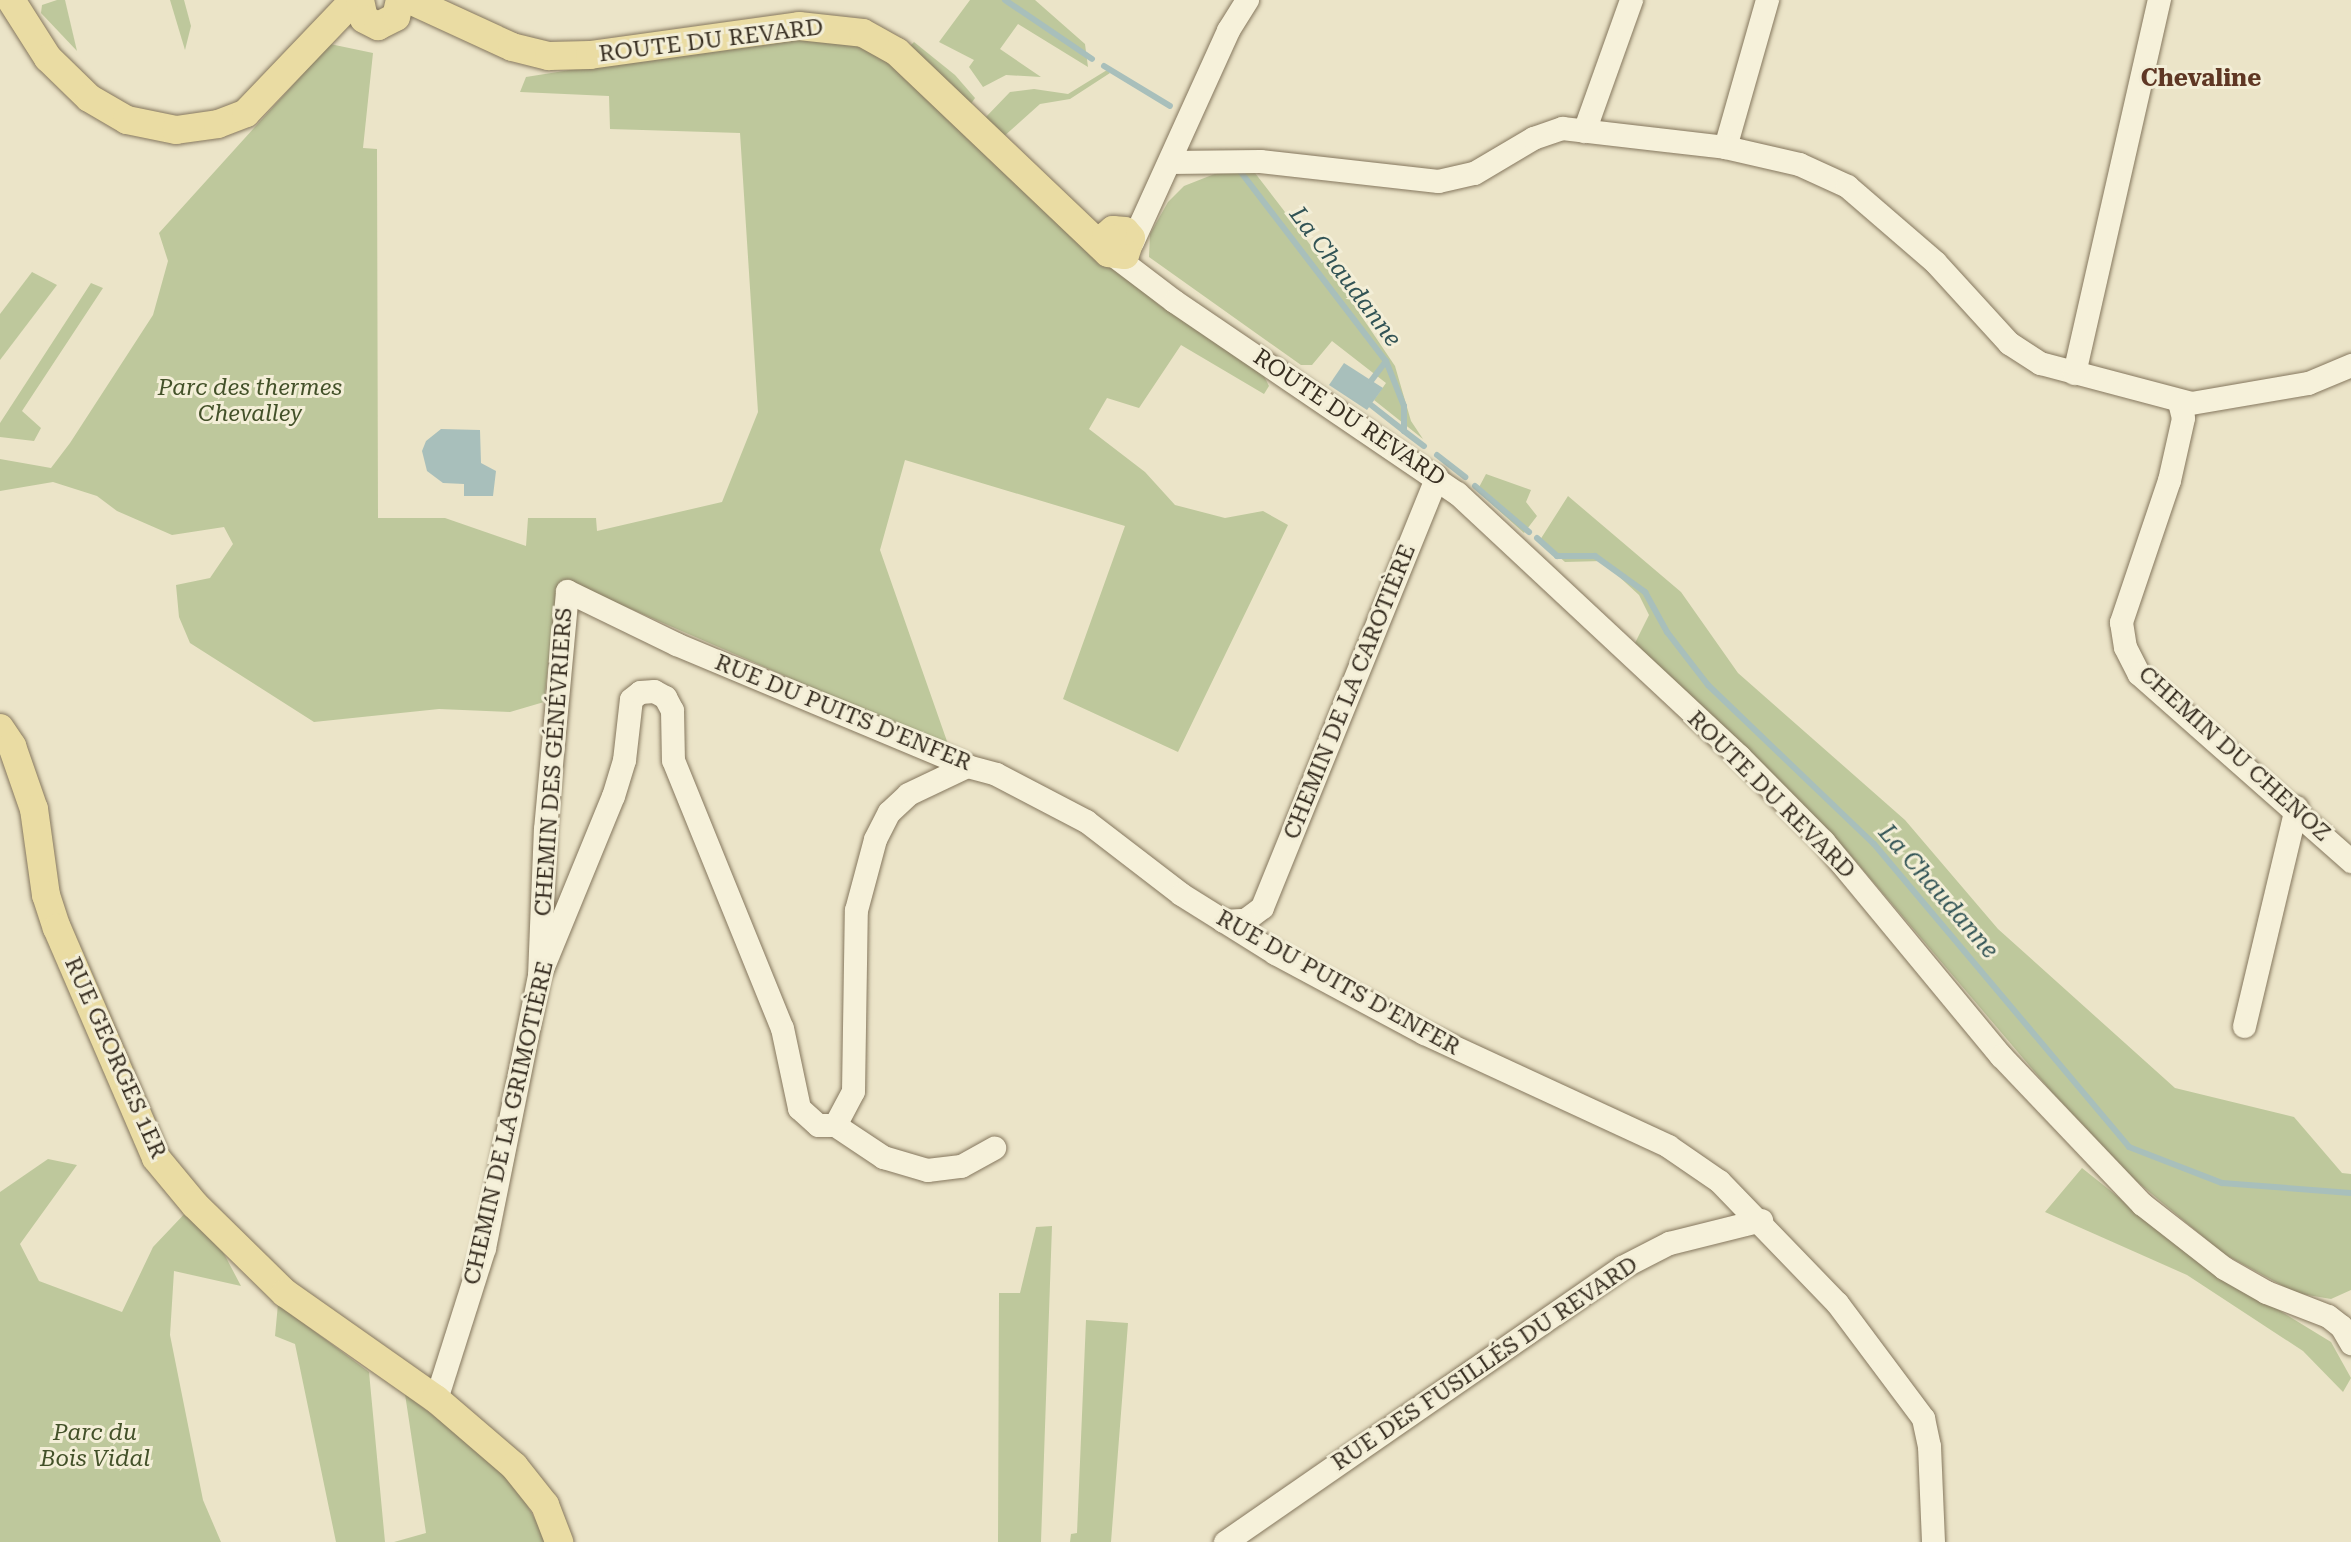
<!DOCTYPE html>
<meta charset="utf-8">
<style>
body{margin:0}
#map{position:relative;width:2351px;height:1542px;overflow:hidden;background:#ebe4c8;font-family:"Roboto Serif",serif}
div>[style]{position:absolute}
.green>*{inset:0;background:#bec89c}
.water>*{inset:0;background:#a8bfbb}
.stream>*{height:6px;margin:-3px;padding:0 3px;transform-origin:3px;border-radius:3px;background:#a8bfbb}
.roads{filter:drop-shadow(0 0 2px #85775e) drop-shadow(0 0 2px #85775e)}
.minor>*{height:23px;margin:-11.5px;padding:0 11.5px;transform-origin:11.5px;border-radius:11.5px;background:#f6f1da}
.major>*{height:28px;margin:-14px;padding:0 14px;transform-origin:14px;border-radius:14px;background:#eadca3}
span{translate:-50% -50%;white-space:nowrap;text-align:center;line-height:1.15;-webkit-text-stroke:6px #f3eed7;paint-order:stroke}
.street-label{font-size:23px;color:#372e21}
.park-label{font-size:23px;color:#435129;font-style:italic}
.neighbourhood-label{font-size:24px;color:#5f3724;font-weight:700}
.water-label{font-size:24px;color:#315355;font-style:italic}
</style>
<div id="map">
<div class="green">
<i style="clip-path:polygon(57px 0,65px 0,77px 51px,41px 13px,42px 5px)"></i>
<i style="clip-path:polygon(170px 0,184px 0,191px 26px,185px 50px)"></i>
<i style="clip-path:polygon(970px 0,1035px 0,1085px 44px,1088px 67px,1018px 24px,1000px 49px,1041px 77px,1006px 75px,983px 87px,969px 67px,974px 60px,939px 42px)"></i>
<i style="clip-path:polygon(865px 37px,1159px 305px,1262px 372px,1269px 386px,1264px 394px,1181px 345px,1139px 408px,1107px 398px,1089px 429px,1145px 472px,1175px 505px,1225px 518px,1263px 511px,1288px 525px,1178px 752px,1063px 699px,1125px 526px,905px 460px,880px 550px,949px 747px,594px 593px,556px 599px,544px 702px,510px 712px,439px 709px,314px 722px,190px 643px,179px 617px,176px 585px,210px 578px,233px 544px,224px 527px,172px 535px,117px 511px,97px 496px,53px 482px,0 491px,0 459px,51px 468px,70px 443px,153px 315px,168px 261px,159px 233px,330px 44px,373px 53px,363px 148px,377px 149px,378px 518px,445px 518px,526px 546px,528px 518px,596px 518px,597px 531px,722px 502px,758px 412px,740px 133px,610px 129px,609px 96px,520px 92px,526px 77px,759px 40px)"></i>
<i style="clip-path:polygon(914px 42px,955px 75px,975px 98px,970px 105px,906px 50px)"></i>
<i style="clip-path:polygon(1107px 70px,1110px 73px,1070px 99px,1040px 104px,1002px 138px,984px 119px,1010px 92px,1034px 89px,1068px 94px)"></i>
<i style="clip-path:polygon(1222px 171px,1255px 173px,1335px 277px,1395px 366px,1411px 421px,1423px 439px,1374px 400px,1386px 383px,1332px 341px,1312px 365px,1301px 365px,1149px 257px,1150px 234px,1168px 202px,1184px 186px)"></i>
<i style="clip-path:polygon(32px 272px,57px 285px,0 360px,0 314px)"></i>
<i style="clip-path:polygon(91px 283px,103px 288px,22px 411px,41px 428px,34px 441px,0 437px,0 423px)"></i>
<i style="clip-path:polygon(1486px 474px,1531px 490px,1526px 502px,1537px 516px,1524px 533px,1477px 491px)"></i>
<i style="clip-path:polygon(1568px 496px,1681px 592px,1738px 673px,1905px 820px,1998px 929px,2175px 1088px,2294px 1117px,2342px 1173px,2351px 1174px,2351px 1290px,2331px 1299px,2296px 1293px,2224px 1254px,2135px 1180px,2051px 1091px,1847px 851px,1635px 643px,1649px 615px,1639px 595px,1602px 561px,1565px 562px,1540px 540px)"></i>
<i style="clip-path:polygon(48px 1159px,77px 1165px,20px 1244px,39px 1281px,122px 1312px,153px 1247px,190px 1208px,211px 1229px,241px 1286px,174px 1271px,170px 1335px,203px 1500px,221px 1542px,0 1542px,0 1192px)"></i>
<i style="clip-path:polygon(2082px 1168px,2197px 1260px,2331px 1342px,2351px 1378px,2343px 1392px,2303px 1351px,2187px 1275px,2045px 1212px)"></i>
<i style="clip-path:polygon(1052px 1226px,1041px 1542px,998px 1542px,999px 1293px,1020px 1293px,1036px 1227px)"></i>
<i style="clip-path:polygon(278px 1304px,369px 1372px,385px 1542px,336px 1542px,295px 1344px,275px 1336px)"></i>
<i style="clip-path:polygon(1086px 1320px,1128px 1323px,1111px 1542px,1070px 1542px,1071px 1534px,1077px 1533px)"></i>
<i style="clip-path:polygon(405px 1394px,509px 1473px,548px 1542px,394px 1542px,426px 1533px)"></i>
</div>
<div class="water">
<i style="clip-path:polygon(1344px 363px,1383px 388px,1367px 410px,1329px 385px)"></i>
<i style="clip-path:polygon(441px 429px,480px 430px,481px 463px,496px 471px,493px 496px,464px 496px,464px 484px,443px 483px,427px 471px,422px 451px,426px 441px)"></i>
</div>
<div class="stream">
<i style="left:1005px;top:0;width:105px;rotate:34.1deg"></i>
<i style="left:1104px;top:66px;width:77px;rotate:31.2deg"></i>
<i style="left:1240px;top:171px;width:240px;rotate:52.5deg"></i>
<i style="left:1386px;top:361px;width:48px;rotate:68.2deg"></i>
<i style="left:1404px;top:406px;width:25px;rotate:90deg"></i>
<i style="left:1404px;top:431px;width:25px;rotate:37deg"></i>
<i style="left:1371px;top:381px;width:25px;rotate:-53deg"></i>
<i style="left:1371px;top:405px;width:42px;rotate:38.2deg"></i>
<i style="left:1437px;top:455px;width:36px;rotate:38deg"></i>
<i style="left:1475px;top:486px;width:71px;rotate:40.4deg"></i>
<i style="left:1537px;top:538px;width:27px;rotate:42deg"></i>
<i style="left:1557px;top:556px;width:38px"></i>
<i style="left:1595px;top:556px;width:62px;rotate:35.8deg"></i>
<i style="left:1645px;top:592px;width:46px;rotate:61.2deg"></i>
<i style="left:1667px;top:632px;width:67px;rotate:52.3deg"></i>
<i style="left:1708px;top:685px;width:230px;rotate:43.8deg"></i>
<i style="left:1874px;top:844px;width:396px;rotate:49.9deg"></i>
<i style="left:2129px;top:1147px;width:100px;rotate:21.2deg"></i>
<i style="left:2222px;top:1183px;width:129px;rotate:4.4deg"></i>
</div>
<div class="roads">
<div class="minor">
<i style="left:1584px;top:131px;width:139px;rotate:-70.3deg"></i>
<i style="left:1725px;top:147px;width:153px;rotate:-74.1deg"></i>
<i style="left:1169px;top:162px;width:91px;rotate:-0.6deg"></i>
<i style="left:1260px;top:161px;width:179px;rotate:6.4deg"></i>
<i style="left:1438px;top:181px;width:37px;rotate:-13deg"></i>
<i style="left:1474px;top:173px;width:69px;rotate:-30.7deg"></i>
<i style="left:1533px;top:138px;width:31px;rotate:-19deg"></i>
<i style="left:1562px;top:128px;width:164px;rotate:6.6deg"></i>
<i style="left:1725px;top:147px;width:76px;rotate:12.9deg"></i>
<i style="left:1799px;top:164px;width:53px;rotate:24.6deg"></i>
<i style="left:1847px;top:186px;width:116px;rotate:40.8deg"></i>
<i style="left:1935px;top:262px;width:110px;rotate:47.6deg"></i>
<i style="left:2009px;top:343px;width:37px;rotate:33deg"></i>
<i style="left:2040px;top:363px;width:156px;rotate:14.8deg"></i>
<i style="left:2191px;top:403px;width:119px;rotate:-9.7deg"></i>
<i style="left:2308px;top:383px;width:47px;rotate:-22.7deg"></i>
<i style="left:1132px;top:242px;width:233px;rotate:-65.6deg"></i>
<i style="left:1228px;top:30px;width:36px;rotate:-58deg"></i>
<i style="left:1116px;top:257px;width:73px;rotate:37.2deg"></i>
<i style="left:1174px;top:301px;width:342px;rotate:34.2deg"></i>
<i style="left:1457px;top:493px;width:386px;rotate:43deg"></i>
<i style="left:1739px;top:756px;width:120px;rotate:45.3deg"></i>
<i style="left:1823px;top:841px;width:279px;rotate:50.4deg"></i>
<i style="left:2001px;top:1056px;width:204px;rotate:46.4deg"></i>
<i style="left:2142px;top:1204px;width:104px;rotate:38deg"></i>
<i style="left:2224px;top:1268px;width:48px;rotate:29.7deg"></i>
<i style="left:2266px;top:1292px;width:66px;rotate:21.2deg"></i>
<i style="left:2328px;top:1316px;width:16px;rotate:38deg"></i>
<i style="left:2341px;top:1326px;width:20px;rotate:60deg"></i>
<i style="left:2074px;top:373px;width:383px;rotate:-77.2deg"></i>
<i style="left:2179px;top:402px;width:16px;rotate:76deg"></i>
<i style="left:2183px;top:418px;width:64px;rotate:102.7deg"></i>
<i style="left:2169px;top:480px;width:150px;rotate:108.7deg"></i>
<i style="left:2121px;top:622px;width:25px;rotate:81deg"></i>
<i style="left:2125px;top:647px;width:30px;rotate:63deg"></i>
<i style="left:2139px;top:674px;width:283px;rotate:41.4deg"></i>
<i style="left:1223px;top:921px;width:22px;rotate:-3deg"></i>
<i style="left:1245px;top:920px;width:21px;rotate:-37deg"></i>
<i style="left:1262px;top:907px;width:464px;rotate:-67.9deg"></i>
<i style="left:539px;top:976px;width:147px;rotate:-87.7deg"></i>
<i style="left:545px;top:829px;width:239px;rotate:-84.7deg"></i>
<i style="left:567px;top:591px;width:121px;rotate:25.9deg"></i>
<i style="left:676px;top:644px;width:316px;rotate:22.7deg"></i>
<i style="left:967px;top:766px;width:30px;rotate:15deg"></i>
<i style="left:996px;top:774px;width:102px;rotate:27.6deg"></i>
<i style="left:1086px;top:821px;width:120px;rotate:37.5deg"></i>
<i style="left:1181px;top:894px;width:111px;rotate:32.1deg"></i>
<i style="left:1275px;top:953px;width:169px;rotate:28.2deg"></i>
<i style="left:1424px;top:1033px;width:269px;rotate:24.8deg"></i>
<i style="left:1668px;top:1146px;width:62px;rotate:34.5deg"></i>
<i style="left:1719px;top:1181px;width:170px;rotate:46deg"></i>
<i style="left:1837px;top:1303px;width:144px;rotate:53.2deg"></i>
<i style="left:1923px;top:1418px;width:29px;rotate:78deg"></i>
<i style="left:1929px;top:1446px;width:96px;rotate:87.6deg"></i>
<i style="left:2244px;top:1026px;width:225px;rotate:-76.6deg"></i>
<i style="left:835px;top:1125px;width:58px;rotate:33.7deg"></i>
<i style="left:883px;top:1157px;width:46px;rotate:16.5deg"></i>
<i style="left:927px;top:1170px;width:34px;rotate:-7deg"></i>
<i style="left:961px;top:1166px;width:38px;rotate:-29deg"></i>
<i style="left:436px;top:1399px;width:158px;rotate:-72.4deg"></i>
<i style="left:484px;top:1248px;width:278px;rotate:-78.6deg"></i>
<i style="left:539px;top:976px;width:195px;rotate:-67.7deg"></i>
<i style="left:613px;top:796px;width:38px;rotate:-73deg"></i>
<i style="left:624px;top:760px;width:61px;rotate:-83.5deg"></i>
<i style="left:631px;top:699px;width:11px;rotate:-38deg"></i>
<i style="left:640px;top:692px;width:14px;rotate:-4deg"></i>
<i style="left:654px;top:691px;width:13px;rotate:29deg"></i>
<i style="left:665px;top:697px;width:15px;rotate:62deg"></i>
<i style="left:672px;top:710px;width:50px;rotate:88.9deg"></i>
<i style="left:673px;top:760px;width:289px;rotate:67.9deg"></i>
<i style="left:782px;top:1028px;width:82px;rotate:78deg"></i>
<i style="left:799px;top:1108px;width:25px;rotate:42deg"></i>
<i style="left:818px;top:1125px;width:17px"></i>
<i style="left:835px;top:1125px;width:38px;rotate:-62deg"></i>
<i style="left:853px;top:1091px;width:181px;rotate:-89.1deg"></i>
<i style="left:856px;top:910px;width:73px;rotate:-75deg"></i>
<i style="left:875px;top:839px;width:30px;rotate:-63deg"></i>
<i style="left:889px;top:812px;width:26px;rotate:-43deg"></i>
<i style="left:908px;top:794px;width:65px;rotate:-25.4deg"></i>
<i style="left:1225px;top:1542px;width:483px;rotate:-34.7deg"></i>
<i style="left:1622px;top:1267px;width:53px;rotate:-27.1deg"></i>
<i style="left:1669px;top:1243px;width:95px;rotate:-14deg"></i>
</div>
<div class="major">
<i style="left:11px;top:0;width:69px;rotate:57.5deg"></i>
<i style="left:48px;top:58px;width:57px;rotate:44.3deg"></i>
<i style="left:89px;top:98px;width:44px;rotate:30.1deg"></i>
<i style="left:127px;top:120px;width:50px;rotate:11.5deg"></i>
<i style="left:176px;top:130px;width:42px;rotate:-8.1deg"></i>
<i style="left:218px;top:124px;width:30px;rotate:-21deg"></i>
<i style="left:246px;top:113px;width:156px;rotate:-46.3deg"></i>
<i style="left:360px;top:0;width:19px;rotate:78deg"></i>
<i style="left:364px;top:19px;width:16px;rotate:27deg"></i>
<i style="left:378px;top:26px;width:20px;rotate:-27deg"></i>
<i style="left:396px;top:17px;width:17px;rotate:-77deg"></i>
<i style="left:410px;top:0;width:112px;rotate:24.7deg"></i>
<i style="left:512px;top:47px;width:38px;rotate:14deg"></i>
<i style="left:549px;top:56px;width:41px;rotate:-1.4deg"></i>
<i style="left:590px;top:55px;width:211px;rotate:-7.9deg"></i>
<i style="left:799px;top:26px;width:64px;rotate:6.2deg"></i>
<i style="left:863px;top:33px;width:39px;rotate:29deg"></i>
<i style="left:897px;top:52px;width:291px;rotate:43.6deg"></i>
<i style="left:1108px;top:253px;width:17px;rotate:7deg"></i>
<i style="left:1125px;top:255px;width:18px;rotate:-71deg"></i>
<i style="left:1131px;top:238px;width:9px;rotate:-131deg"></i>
<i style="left:1125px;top:231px;width:12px;rotate:-175deg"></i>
<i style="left:1113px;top:230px;width:9px;rotate:139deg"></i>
<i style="left:1106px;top:236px;width:13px;rotate:90deg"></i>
<i style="left:0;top:728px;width:22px;rotate:56deg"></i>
<i style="left:12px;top:746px;width:67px;rotate:70.8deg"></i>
<i style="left:34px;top:809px;width:87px;rotate:82.1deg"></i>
<i style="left:46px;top:895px;width:35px;rotate:72deg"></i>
<i style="left:57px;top:928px;width:250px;rotate:66.7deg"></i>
<i style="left:156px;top:1158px;width:61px;rotate:50.3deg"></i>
<i style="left:195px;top:1205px;width:126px;rotate:44.4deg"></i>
<i style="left:285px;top:1293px;width:184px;rotate:35.1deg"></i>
<i style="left:436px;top:1399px;width:103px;rotate:40.7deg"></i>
<i style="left:514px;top:1466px;width:50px;rotate:51.5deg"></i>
<i style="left:545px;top:1505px;width:40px;rotate:69deg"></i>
</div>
</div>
<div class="street-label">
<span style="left:711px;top:41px;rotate:-7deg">ROUTE DU REVARD</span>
<span style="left:1349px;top:418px;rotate:34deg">ROUTE DU REVARD</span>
<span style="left:1350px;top:692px;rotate:-68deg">CHEMIN DE LA CAROTIÈRE</span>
<span style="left:843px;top:713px;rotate:22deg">RUE DU PUITS D'ENFER</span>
<span style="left:2234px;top:754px;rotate:42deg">CHEMIN DU CHENOZ</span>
<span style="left:554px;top:762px;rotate:-86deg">CHEMIN DES GÉNÉVRIERS</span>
<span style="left:1771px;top:795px;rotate:45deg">ROUTE DU REVARD</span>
<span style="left:1338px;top:983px;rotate:29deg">RUE DU PUITS D'ENFER</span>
<span style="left:115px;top:1058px;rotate:66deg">RUE GEORGES 1ER</span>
<span style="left:509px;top:1123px;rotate:-77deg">CHEMIN DE LA GRIMOTIÈRE</span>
<span style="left:1485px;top:1364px;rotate:-34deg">RUE DES FUSILLÉS DU REVARD</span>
</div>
<div class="park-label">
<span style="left:250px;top:401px">Parc des thermes<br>Chevalley</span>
<span style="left:95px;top:1446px">Parc du<br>Bois Vidal</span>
</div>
<div class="neighbourhood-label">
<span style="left:2201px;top:79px">Chevaline</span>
</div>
<div class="water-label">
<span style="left:1345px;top:277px;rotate:53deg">La Chaudanne</span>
<span style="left:1938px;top:892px;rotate:49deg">La Chaudanne</span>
</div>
</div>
